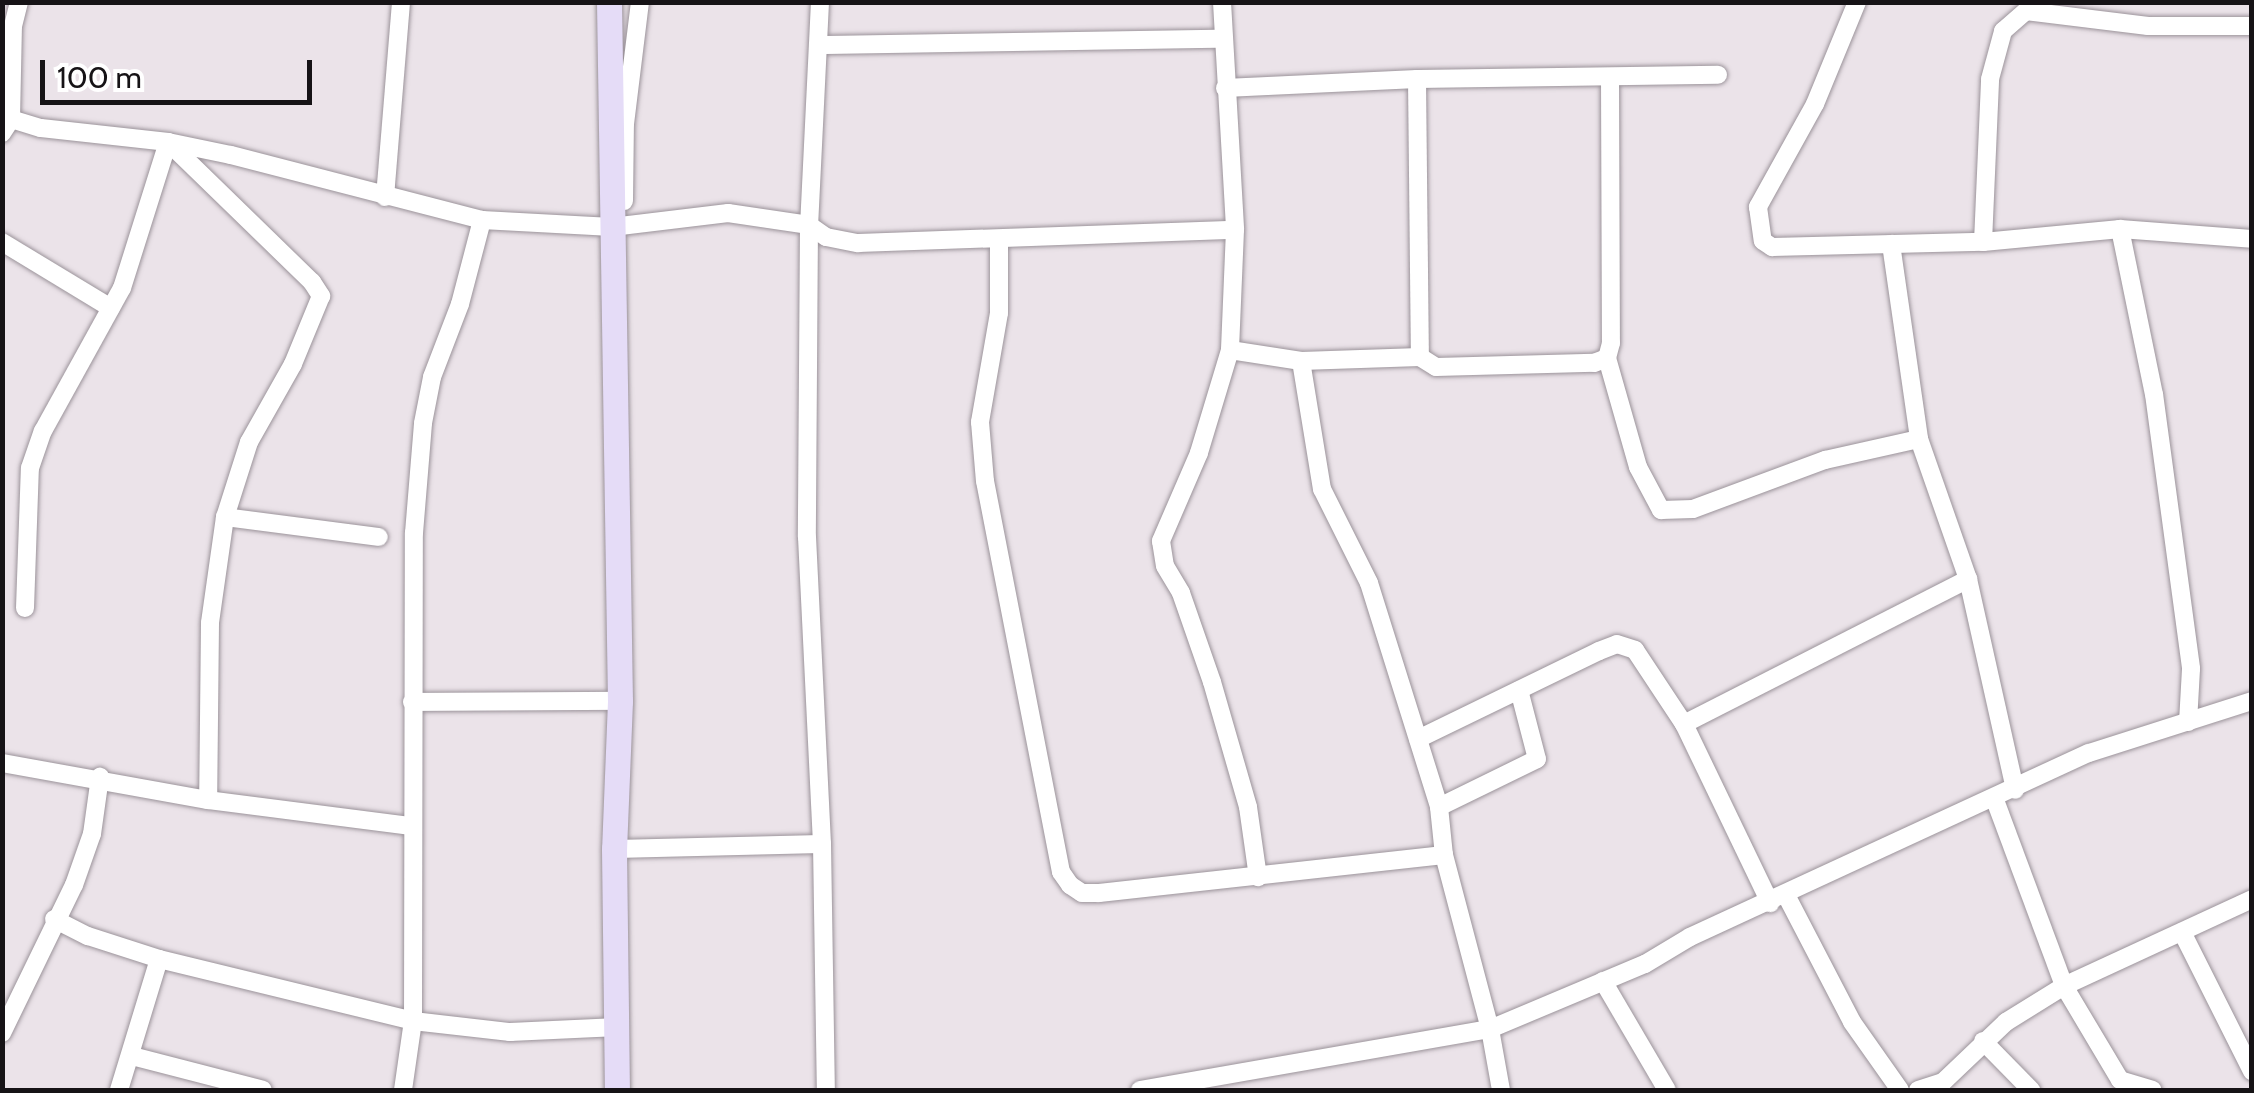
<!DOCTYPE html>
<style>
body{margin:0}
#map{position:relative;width:2254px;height:1093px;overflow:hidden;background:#ebe3e9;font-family:Cabin,sans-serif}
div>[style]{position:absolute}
.roads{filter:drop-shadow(0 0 2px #9b939a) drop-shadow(0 0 2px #9b939a)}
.minor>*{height:18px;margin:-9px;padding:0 9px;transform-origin:9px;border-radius:9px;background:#fff}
.secondary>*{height:25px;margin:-12.5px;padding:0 12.5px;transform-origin:12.5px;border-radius:12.5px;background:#e5dcf7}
span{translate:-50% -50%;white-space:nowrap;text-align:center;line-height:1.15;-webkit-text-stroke:8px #fff;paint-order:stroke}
.frame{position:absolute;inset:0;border:5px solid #161316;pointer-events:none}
.scale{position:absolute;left:40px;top:60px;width:272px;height:45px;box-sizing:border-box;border:5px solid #161316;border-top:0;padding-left:12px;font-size:30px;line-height:35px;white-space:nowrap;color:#161316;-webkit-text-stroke:8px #fff;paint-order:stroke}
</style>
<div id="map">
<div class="roads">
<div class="minor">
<i style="left:820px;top:2px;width:223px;rotate:92.8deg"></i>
<i style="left:809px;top:225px;width:312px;rotate:90.4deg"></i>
<i style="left:807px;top:537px;width:307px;rotate:87.2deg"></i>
<i style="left:822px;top:844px;width:246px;rotate:89.1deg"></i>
<i style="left:1222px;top:2px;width:228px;rotate:86.7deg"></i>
<i style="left:1235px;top:230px;width:120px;rotate:92.4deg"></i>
<i style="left:1230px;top:350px;width:108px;rotate:106.8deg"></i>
<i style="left:1199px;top:453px;width:96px;rotate:113.4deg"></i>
<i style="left:1161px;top:541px;width:25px;rotate:81deg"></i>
<i style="left:1165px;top:566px;width:31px;rotate:59deg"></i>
<i style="left:1181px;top:593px;width:94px;rotate:70.8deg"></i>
<i style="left:1212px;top:682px;width:130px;rotate:73.9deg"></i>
<i style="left:1248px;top:807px;width:71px;rotate:81.9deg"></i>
<i style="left:1857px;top:2px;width:110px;rotate:112.4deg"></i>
<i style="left:1815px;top:104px;width:118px;rotate:119deg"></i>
<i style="left:1758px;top:207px;width:34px;rotate:82deg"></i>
<i style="left:1763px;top:241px;width:11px;rotate:34deg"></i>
<i style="left:1772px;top:247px;width:211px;rotate:-1.4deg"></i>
<i style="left:1983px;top:242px;width:138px;rotate:-5.4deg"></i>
<i style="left:2120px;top:229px;width:132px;rotate:4.3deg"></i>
<i style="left:819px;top:45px;width:404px;rotate:-0.9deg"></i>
<i style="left:1610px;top:77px;width:266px;rotate:89.8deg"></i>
<i style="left:1611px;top:343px;width:16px;rotate:105deg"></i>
<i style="left:1607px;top:358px;width:113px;rotate:74.1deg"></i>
<i style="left:1638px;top:467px;width:49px;rotate:61.9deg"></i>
<i style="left:1661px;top:510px;width:32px;rotate:-2deg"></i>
<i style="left:1693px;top:509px;width:141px;rotate:-20.4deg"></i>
<i style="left:1825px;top:460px;width:96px;rotate:-12.6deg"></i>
<i style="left:1417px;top:79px;width:278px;rotate:89.4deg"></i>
<i style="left:1225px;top:88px;width:192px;rotate:-2.7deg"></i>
<i style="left:1417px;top:79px;width:301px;rotate:-0.8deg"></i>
<i style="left:11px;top:119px;width:31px;rotate:17deg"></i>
<i style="left:41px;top:128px;width:128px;rotate:6.3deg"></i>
<i style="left:168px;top:142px;width:64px;rotate:11.7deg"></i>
<i style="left:231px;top:155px;width:259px;rotate:14.5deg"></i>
<i style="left:2px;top:133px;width:17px;rotate:-57deg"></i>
<i style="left:11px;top:119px;width:93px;rotate:-88.8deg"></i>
<i style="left:13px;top:26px;width:25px;rotate:-76deg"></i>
<i style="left:385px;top:197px;width:196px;rotate:-85.3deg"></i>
<i style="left:624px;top:201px;width:77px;rotate:-89.3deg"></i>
<i style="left:625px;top:124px;width:123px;rotate:-83deg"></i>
<i style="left:2120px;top:229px;width:168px;rotate:78.4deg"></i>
<i style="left:2154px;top:394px;width:277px;rotate:82.3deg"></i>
<i style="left:2191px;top:669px;width:53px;rotate:93.2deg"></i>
<i style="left:999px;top:241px;width:72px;rotate:90deg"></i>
<i style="left:999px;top:313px;width:111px;rotate:99.9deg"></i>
<i style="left:980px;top:422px;width:59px;rotate:85.2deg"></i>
<i style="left:985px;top:481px;width:398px;rotate:79deg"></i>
<i style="left:1061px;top:872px;width:16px;rotate:55deg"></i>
<i style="left:1070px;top:885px;width:14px;rotate:34deg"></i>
<i style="left:1082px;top:893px;width:17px"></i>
<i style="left:1099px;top:893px;width:347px;rotate:-6.3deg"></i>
<i style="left:2px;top:242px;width:127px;rotate:31.2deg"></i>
<i style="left:1983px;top:242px;width:163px;rotate:-87.5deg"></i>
<i style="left:1990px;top:79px;width:50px;rotate:-74.8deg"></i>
<i style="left:2003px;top:31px;width:30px;rotate:-41deg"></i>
<i style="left:2026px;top:11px;width:123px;rotate:7deg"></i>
<i style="left:2148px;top:26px;width:104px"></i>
<i style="left:1891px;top:244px;width:197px;rotate:81.8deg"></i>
<i style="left:1919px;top:439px;width:148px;rotate:70.7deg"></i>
<i style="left:1968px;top:579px;width:216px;rotate:77.4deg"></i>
<i style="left:1230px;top:350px;width:72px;rotate:8.8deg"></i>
<i style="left:1301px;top:361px;width:119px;rotate:-1.9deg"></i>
<i style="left:1420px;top:357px;width:19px;rotate:32deg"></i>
<i style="left:1436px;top:367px;width:158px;rotate:-1.5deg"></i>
<i style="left:1594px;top:363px;width:14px;rotate:-21deg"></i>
<i style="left:1301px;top:361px;width:130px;rotate:80.7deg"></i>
<i style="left:1322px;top:489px;width:105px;rotate:63.4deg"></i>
<i style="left:1369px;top:583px;width:235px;rotate:72.6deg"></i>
<i style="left:1439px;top:807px;width:48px;rotate:84.1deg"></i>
<i style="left:1444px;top:855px;width:180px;rotate:75.2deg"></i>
<i style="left:1490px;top:1029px;width:62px;rotate:79.8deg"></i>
<i style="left:225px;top:517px;width:155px;rotate:7.4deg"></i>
<i style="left:25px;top:608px;width:140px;rotate:-88deg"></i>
<i style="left:30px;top:468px;width:39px;rotate:-71deg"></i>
<i style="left:43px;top:431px;width:163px;rotate:-61.1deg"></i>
<i style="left:122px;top:288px;width:153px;rotate:-72.5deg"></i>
<i style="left:168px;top:142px;width:201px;rotate:44.2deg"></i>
<i style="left:312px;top:282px;width:17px;rotate:57deg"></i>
<i style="left:321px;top:296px;width:74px;rotate:112.4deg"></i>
<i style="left:293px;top:364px;width:90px;rotate:119.4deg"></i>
<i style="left:249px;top:442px;width:79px;rotate:107.7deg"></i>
<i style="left:225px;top:517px;width:107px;rotate:98.1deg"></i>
<i style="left:210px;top:623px;width:177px;rotate:90.6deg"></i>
<i style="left:412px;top:702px;width:208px;rotate:-0.3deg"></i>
<i style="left:1684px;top:724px;width:319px;rotate:-27deg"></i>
<i style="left:1418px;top:739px;width:201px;rotate:-25.9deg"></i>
<i style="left:1599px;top:651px;width:19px;rotate:-21deg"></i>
<i style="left:1617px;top:644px;width:19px;rotate:18deg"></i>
<i style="left:1635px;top:650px;width:89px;rotate:56.5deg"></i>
<i style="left:1684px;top:724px;width:199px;rotate:64.3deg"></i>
<i style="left:2px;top:763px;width:209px;rotate:10.2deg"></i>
<i style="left:208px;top:800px;width:204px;rotate:7.3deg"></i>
<i style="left:1995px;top:800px;width:198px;rotate:69.6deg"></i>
<i style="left:2064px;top:986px;width:109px;rotate:59.2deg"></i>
<i style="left:2120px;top:1080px;width:34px;rotate:17deg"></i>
<i style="left:1439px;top:807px;width:109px;rotate:-26.1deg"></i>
<i style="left:1537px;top:759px;width:71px;rotate:-104.6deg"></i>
<i style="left:614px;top:849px;width:208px;rotate:-1.4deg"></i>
<i style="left:1786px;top:895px;width:143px;rotate:62.5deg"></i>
<i style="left:1852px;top:1022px;width:83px;rotate:54.8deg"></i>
<i style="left:54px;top:919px;width:38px;rotate:27deg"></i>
<i style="left:88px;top:936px;width:75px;rotate:17.9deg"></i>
<i style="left:159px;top:959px;width:261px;rotate:13.7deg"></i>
<i style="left:413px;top:1021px;width:98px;rotate:6.5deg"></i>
<i style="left:510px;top:1032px;width:108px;rotate:-2.7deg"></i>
<i style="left:2182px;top:932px;width:156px;rotate:63.3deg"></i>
<i style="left:1603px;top:981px;width:126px;rotate:59.6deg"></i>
<i style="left:2px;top:1033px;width:165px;rotate:-64.1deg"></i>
<i style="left:74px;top:885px;width:54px;rotate:-70.6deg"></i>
<i style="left:92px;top:834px;width:58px;rotate:-82deg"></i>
<i style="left:1983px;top:1041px;width:69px;rotate:45.6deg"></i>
<i style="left:132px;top:1056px;width:135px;rotate:14.5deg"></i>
<i style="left:119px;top:1090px;width:137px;rotate:-73deg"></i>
<i style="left:403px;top:1090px;width:70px;rotate:-81.8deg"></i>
<i style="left:413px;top:1021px;width:488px;rotate:-89.9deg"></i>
<i style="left:414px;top:533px;width:110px;rotate:-85.3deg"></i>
<i style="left:423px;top:423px;width:47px;rotate:-78.9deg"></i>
<i style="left:432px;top:377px;width:78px;rotate:-69deg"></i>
<i style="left:460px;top:304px;width:87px;rotate:-75.3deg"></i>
<i style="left:482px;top:220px;width:130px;rotate:3.1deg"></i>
<i style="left:612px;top:227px;width:117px;rotate:-6.9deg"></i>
<i style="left:728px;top:213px;width:82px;rotate:8.4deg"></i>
<i style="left:809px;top:225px;width:21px;rotate:35deg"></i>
<i style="left:826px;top:237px;width:33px;rotate:11deg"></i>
<i style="left:858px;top:243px;width:377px;rotate:-2deg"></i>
<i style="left:1140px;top:1090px;width:355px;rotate:-9.9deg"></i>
<i style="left:1490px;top:1029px;width:168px;rotate:-22.8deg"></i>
<i style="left:1645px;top:964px;width:52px;rotate:-31deg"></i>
<i style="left:1690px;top:937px;width:439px;rotate:-24.8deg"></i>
<i style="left:2089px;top:753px;width:171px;rotate:-17.7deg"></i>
<i style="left:1918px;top:1090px;width:26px;rotate:-18deg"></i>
<i style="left:1943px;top:1082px;width:87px;rotate:-43.6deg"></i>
<i style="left:2006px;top:1022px;width:68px;rotate:-31.8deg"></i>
<i style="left:2064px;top:986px;width:207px;rotate:-24.8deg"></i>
</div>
<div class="secondary">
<i style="left:609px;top:2px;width:699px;rotate:89.1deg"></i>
<i style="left:620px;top:701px;width:148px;rotate:92.3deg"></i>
<i style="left:614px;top:849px;width:241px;rotate:89.3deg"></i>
</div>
</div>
<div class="frame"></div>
<div class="scale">100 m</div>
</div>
